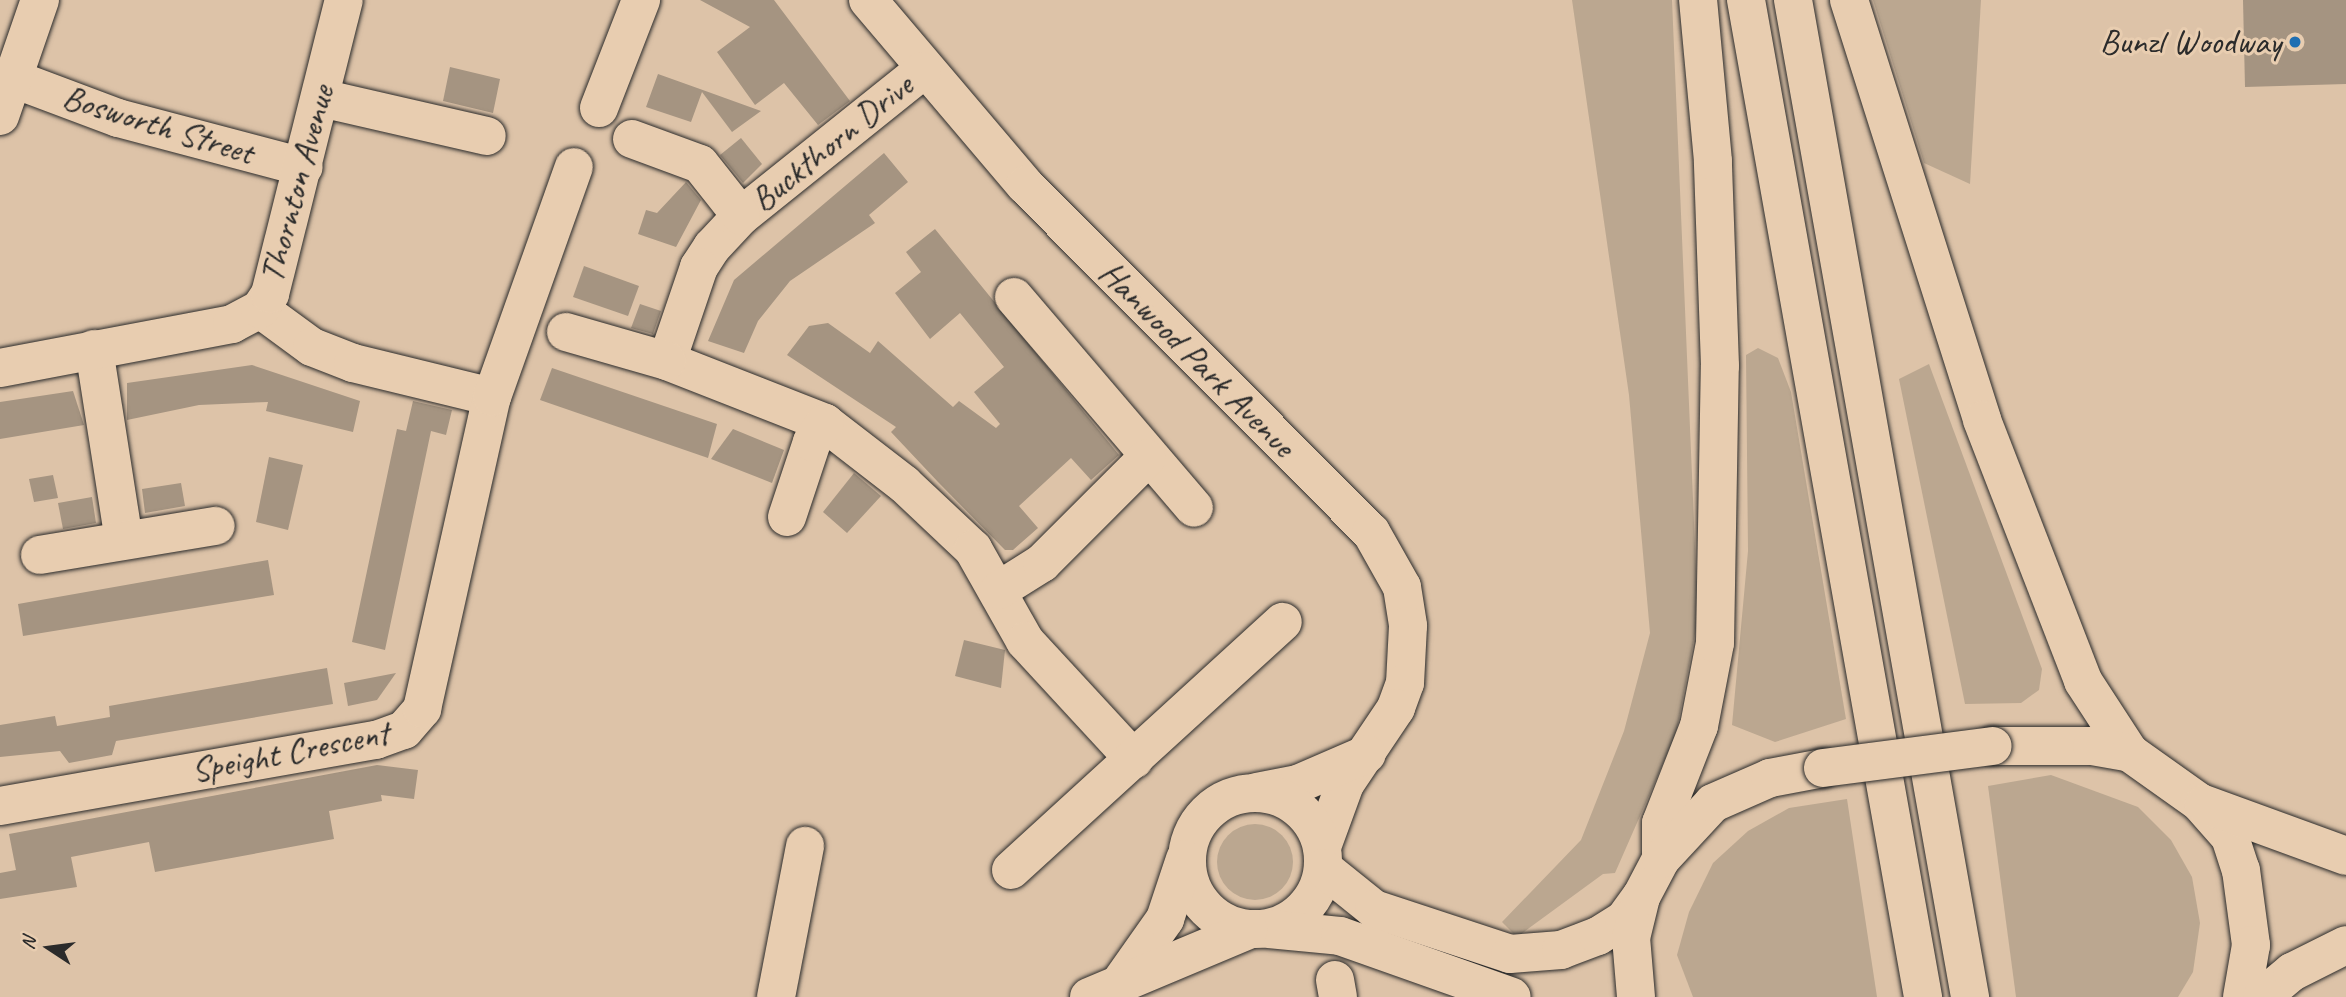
<!DOCTYPE html>
<style>
body{margin:0}
#map{position:relative;width:2346px;height:997px;overflow:hidden;background:#ddc3a8;font-family:Caveat,sans-serif}
div>[style]{position:absolute}
.green>*{inset:0;background:#bba790}
.round{border-radius:50%}
.building>*{inset:0;background:#a59481}
.roads{filter:drop-shadow(0 0 2px #2b2b2b) drop-shadow(0 0 2px #2b2b2b)}
.minor>*{height:38px;margin:-19px;padding:0 19px;transform-origin:19px;border-radius:19px;background:#e8cdb0}
.major>*{height:38px;margin:-19px;padding:0 19px;transform-origin:19px;border-radius:19px;background:#e8cdb0}
.major>.ring{margin:-19px;padding:0;box-sizing:content-box;background:none;border:38px solid #e8cdb0;border-radius:50%}
.highway>*{height:38px;margin:-19px;padding:0 19px;transform-origin:19px;border-radius:19px;background:#e8cdb0}
.bridges{filter:drop-shadow(0 0 2px #2b2b2b) drop-shadow(0 0 2px #2b2b2b)}
.highway-bridge>*{height:38px;margin:-19px;padding:0 19px;transform-origin:19px;border-radius:19px;background:#e8cdb0}
.dots>*{width:19px;height:19px;translate:-50% -50%;box-sizing:border-box;border:4px solid #e8cdb0;border-radius:50%}
span{translate:-50% -50%;white-space:nowrap;text-align:center;line-height:1.15;-webkit-text-stroke:6px #e8cdb0;paint-order:stroke}
.poi-label{font-size:35px;color:#2b2b2b}
.right{translate:-100% -50%;text-align:right}
.street-label{font-size:35px;color:#2b2b2b}
.north{position:absolute;left:14px;top:913px;width:70px;height:70px;-webkit-text-stroke:5px #e8cdb0;paint-order:stroke;rotate:283deg;font-size:19px;font-weight:700;line-height:28px;text-align:center;color:#2b2b2b}
.north::after{content:'';display:block;margin:auto;width:24px;height:32px;background:#2b2b2b;clip-path:polygon(50% 0,100% 100%,50% 72%,0 100%)}
</style>
<div id="map">
<div class="green">
<i style="clip-path:polygon(1572px 0,1672px 0,1698px 618px,1676px 734px,1615px 873px,1603px 874px,1517px 937px,1502px 922px,1581px 840px,1624px 731px,1650px 633px,1629px 395px)"></i>
<i style="clip-path:polygon(1873px 0,1981px 0,1970px 184px,1924px 163px)"></i>
<i style="clip-path:polygon(1758px 348px,1778px 358px,1791px 392px,1846px 719px,1775px 742px,1732px 725px,1748px 551px,1746px 355px)"></i>
<i style="clip-path:polygon(1929px 364px,2042px 669px,2039px 690px,2021px 703px,1965px 704px,1899px 379px)"></i>
<i style="clip-path:polygon(2051px 775px,2138px 807px,2171px 840px,2192px 877px,2200px 923px,2193px 972px,2178px 997px,2016px 997px,1988px 786px)"></i>
<i style="clip-path:polygon(1847px 799px,1877px 997px,1693px 997px,1677px 955px,1689px 912px,1713px 863px,1748px 831px,1789px 808px)"></i>
<i class="round" style="left:1217px;top:824px;width:76px;height:76px"></i>
</div>
<div class="building">
<i style="clip-path:polygon(700px 0,774px 0,850px 101px,818px 125px,784px 83px,755px 105px,717px 52px,750px 27px)"></i>
<i style="clip-path:polygon(2243px 0,2346px 0,2346px 84px,2245px 87px)"></i>
<i style="clip-path:polygon(450px 67px,500px 79px,493px 113px,443px 101px)"></i>
<i style="clip-path:polygon(658px 74px,700px 89px,761px 111px,732px 132px,702px 92px,691px 122px,646px 107px)"></i>
<i style="clip-path:polygon(741px 138px,762px 164px,743px 183px,720px 155px)"></i>
<i style="clip-path:polygon(884px 153px,908px 182px,869px 215px,875px 223px,790px 281px,758px 321px,744px 353px,708px 341px,734px 280px)"></i>
<i style="clip-path:polygon(686px 182px,701px 200px,676px 247px,638px 234px,646px 210px,657px 213px)"></i>
<i style="clip-path:polygon(935px 229px,1119px 455px,1091px 480px,1071px 458px,1019px 506px,1038px 528px,1013px 550px,1005px 550px,938px 482px,891px 432px,896px 427px,787px 355px,809px 326px,828px 323px,870px 353px,878px 341px,953px 407px,959px 401px,996px 428px,1000px 424px,974px 392px,1004px 367px,960px 313px,930px 339px,895px 293px,921px 272px,906px 252px)"></i>
<i style="clip-path:polygon(584px 266px,639px 286px,628px 316px,573px 297px)"></i>
<i style="clip-path:polygon(640px 304px,661px 311px,653px 334px,631px 328px)"></i>
<i style="clip-path:polygon(252px 365px,360px 401px,353px 432px,266px 411px,268px 402px,199px 405px,127px 420px,127px 383px)"></i>
<i style="clip-path:polygon(552px 368px,717px 424px,708px 458px,540px 400px)"></i>
<i style="clip-path:polygon(73px 391px,84px 425px,0 439px,0 402px)"></i>
<i style="clip-path:polygon(413px 401px,452px 410px,446px 435px,431px 431px,385px 650px,352px 642px,397px 429px,406px 431px)"></i>
<i style="clip-path:polygon(733px 429px,784px 450px,772px 483px,711px 459px)"></i>
<i style="clip-path:polygon(269px 457px,303px 465px,288px 530px,256px 522px)"></i>
<i style="clip-path:polygon(854px 473px,881px 496px,847px 533px,823px 512px)"></i>
<i style="clip-path:polygon(53px 475px,58px 498px,34px 502px,29px 479px)"></i>
<i style="clip-path:polygon(181px 483px,185px 506px,145px 513px,142px 489px)"></i>
<i style="clip-path:polygon(92px 497px,96px 523px,63px 529px,58px 503px)"></i>
<i style="clip-path:polygon(268px 560px,274px 595px,23px 636px,18px 604px)"></i>
<i style="clip-path:polygon(964px 640px,1005px 650px,1001px 688px,955px 676px)"></i>
<i style="clip-path:polygon(327px 668px,333px 704px,116px 741px,112px 755px,69px 763px,60px 751px,0 757px,0 725px,55px 716px,57px 726px,110px 717px,109px 706px)"></i>
<i style="clip-path:polygon(396px 673px,377px 700px,348px 706px,344px 683px)"></i>
<i style="clip-path:polygon(377px 765px,418px 770px,414px 799px,381px 795px,382px 801px,329px 811px,334px 839px,155px 872px,149px 842px,71px 857px,77px 887px,0 899px,0 873px,16px 870px,9px 834px)"></i>
</div>
<div class="roads">
<div class="minor">
<i style="left:868px;top:0;width:243px;rotate:49.7deg"></i>
<i style="left:1025px;top:185px;width:490px;rotate:45.1deg"></i>
<i style="left:1371px;top:532px;width:63px;rotate:60.6deg"></i>
<i style="left:1402px;top:587px;width:39px;rotate:81deg"></i>
<i style="left:1408px;top:626px;width:57px;rotate:93deg"></i>
<i style="left:1405px;top:683px;width:27px;rotate:110deg"></i>
<i style="left:1396px;top:708px;width:92px;rotate:123.9deg"></i>
<i style="left:1345px;top:784px;width:67px;rotate:110.1deg"></i>
<i style="left:922px;top:71px;width:232px;rotate:141.3deg"></i>
<i style="left:741px;top:216px;width:42px;rotate:133.1deg"></i>
<i style="left:712px;top:247px;width:24px;rotate:123deg"></i>
<i style="left:699px;top:267px;width:99px;rotate:108.8deg"></i>
<i style="left:667px;top:361px;width:170px;rotate:21.4deg"></i>
<i style="left:825px;top:423px;width:100px;rotate:37.7deg"></i>
<i style="left:904px;top:484px;width:95px;rotate:43.3deg"></i>
<i style="left:973px;top:549px;width:106px;rotate:60.5deg"></i>
<i style="left:1025px;top:641px;width:161px;rotate:47.3deg"></i>
<i style="left:14px;top:79px;width:111px;rotate:20.6deg"></i>
<i style="left:118px;top:118px;width:192px;rotate:14.8deg"></i>
<i style="left:321px;top:98px;width:170px;rotate:12.9deg"></i>
<i style="left:599px;top:108px;width:116px;rotate:-68.7deg"></i>
<i style="left:0;top:116px;width:123px;rotate:-71deg"></i>
<i style="left:632px;top:139px;width:72px;rotate:20.2deg"></i>
<i style="left:700px;top:164px;width:66px;rotate:51.7deg"></i>
<i style="left:1014px;top:297px;width:277px;rotate:49.5deg"></i>
<i style="left:260px;top:309px;width:64px;rotate:36.2deg"></i>
<i style="left:312px;top:347px;width:44px;rotate:21.3deg"></i>
<i style="left:353px;top:363px;width:143px;rotate:13.7deg"></i>
<i style="left:566px;top:332px;width:105px;rotate:16deg"></i>
<i style="left:94px;top:349px;width:193px;rotate:81.1deg"></i>
<i style="left:0;top:368px;width:236px;rotate:-10.7deg"></i>
<i style="left:232px;top:324px;width:32px;rotate:-28deg"></i>
<i style="left:260px;top:309px;width:18px;rotate:-56deg"></i>
<i style="left:270px;top:294px;width:303px;rotate:-75.9deg"></i>
<i style="left:787px;top:517px;width:79px;rotate:-71.6deg"></i>
<i style="left:812px;top:442px;width:23px;rotate:-56deg"></i>
<i style="left:40px;top:555px;width:178px;rotate:-9.4deg"></i>
<i style="left:999px;top:590px;width:51px;rotate:-32.1deg"></i>
<i style="left:1042px;top:563px;width:148px;rotate:-45deg"></i>
<i style="left:1257px;top:792px;width:42px;rotate:-11deg"></i>
<i style="left:1298px;top:784px;width:75px;rotate:-23.5deg"></i>
<i style="left:0;top:806px;width:382px;rotate:-10deg"></i>
<i style="left:376px;top:740px;width:30px;rotate:-20deg"></i>
<i style="left:404px;top:730px;width:28px;rotate:-49deg"></i>
<i style="left:422px;top:709px;width:320px;rotate:-77.4deg"></i>
<i style="left:492px;top:397px;width:244px;rotate:-70.4deg"></i>
<i style="left:1011px;top:870px;width:368px;rotate:-42.4deg"></i>
<i style="left:1335px;top:980px;width:17px;rotate:80deg"></i>
<i style="left:776px;top:997px;width:154px;rotate:-79.1deg"></i>
</div>
<div class="major">
<i class="ring" style="left:1187px;top:793px;width:98px;height:98px"></i>
<i style="left:1323px;top:868px;width:65px;rotate:38.8deg"></i>
<i style="left:1374px;top:909px;width:143px;rotate:18.3deg"></i>
<i style="left:1510px;top:954px;width:51px;rotate:-4.5deg"></i>
<i style="left:1561px;top:950px;width:40px;rotate:-21deg"></i>
<i style="left:1598px;top:936px;width:31px;rotate:-32deg"></i>
<i style="left:1624px;top:920px;width:29px;rotate:-54deg"></i>
<i style="left:1269px;top:929px;width:71px;rotate:5.6deg"></i>
<i style="left:1340px;top:936px;width:182px;rotate:19.5deg"></i>
<i style="left:1122px;top:980px;width:75px;rotate:-54.8deg"></i>
<i style="left:1165px;top:919px;width:63px;rotate:-71.6deg"></i>
<i style="left:1089px;top:997px;width:173px;rotate:-22.8deg"></i>
</div>
<div class="highway">
<i style="left:1746px;top:0;width:1013px;rotate:79.93deg"></i>
<i style="left:1793px;top:0;width:1013px;rotate:79.93deg"></i>
<i style="left:1849px;top:0;width:441px;rotate:72.4deg"></i>
<i style="left:1982px;top:420px;width:280px;rotate:68.8deg"></i>
<i style="left:2083px;top:681px;width:86px;rotate:56.9deg"></i>
<i style="left:1993px;top:746px;width:99px"></i>
<i style="left:2092px;top:746px;width:39px;rotate:10deg"></i>
<i style="left:2130px;top:753px;width:85px;rotate:35.4deg"></i>
<i style="left:2199px;top:802px;width:47px;rotate:48.5deg"></i>
<i style="left:2230px;top:837px;width:35px;rotate:72deg"></i>
<i style="left:2241px;top:870px;width:76px;rotate:82.4deg"></i>
<i style="left:2251px;top:945px;width:53px;rotate:99.8deg"></i>
<i style="left:2204px;top:804px;width:151px;rotate:20.1deg"></i>
<i style="left:1661px;top:859px;width:36px;rotate:-90deg"></i>
<i style="left:1661px;top:823px;width:104px;rotate:-68.6deg"></i>
<i style="left:1699px;top:726px;width:85px;rotate:-79.1deg"></i>
<i style="left:1715px;top:643px;width:277px;rotate:-89deg"></i>
<i style="left:1720px;top:366px;width:205px;rotate:-92deg"></i>
<i style="left:1713px;top:161px;width:162px;rotate:-95.3deg"></i>
<i style="left:1636px;top:997px;width:59px;rotate:-94.8deg"></i>
<i style="left:1631px;top:938px;width:42px;rotate:-76.3deg"></i>
<i style="left:1641px;top:897px;width:43px;rotate:-62.2deg"></i>
<i style="left:1661px;top:859px;width:76px;rotate:-47.1deg"></i>
<i style="left:1713px;top:803px;width:62px;rotate:-23.7deg"></i>
<i style="left:1770px;top:778px;width:54px;rotate:-10.7deg"></i>
<i style="left:2262px;top:997px;width:39px;rotate:-40deg"></i>
<i style="left:2292px;top:972px;width:60px;rotate:-26.6deg"></i>
</div>
</div>
<div class="bridges">
<div class="highway-bridge">
<i style="left:1823px;top:768px;width:171px;rotate:-7.4deg"></i>
</div>
</div>
<div class="dots">
<i style="left:2295px;top:42px;background:#1f6fb2"></i>
</div>
<div class="poi-label">
<span class="right" style="left:2281px;top:42px">Bunzl Woodway</span>
</div>
<div class="street-label">
<span style="left:158px;top:125px;rotate:17deg">Bosworth Street</span>
<span style="left:832px;top:143px;rotate:-39deg">Buckthorn Drive</span>
<span style="left:297px;top:184px;rotate:-75deg">Thornton Avenue</span>
<span style="left:1197px;top:359px;rotate:45deg">Hanwood Park Avenue</span>
<span style="left:290px;top:752px;rotate:-11deg">Speight Crescent</span>
</div>
<div class="north">N</div>
</div>
